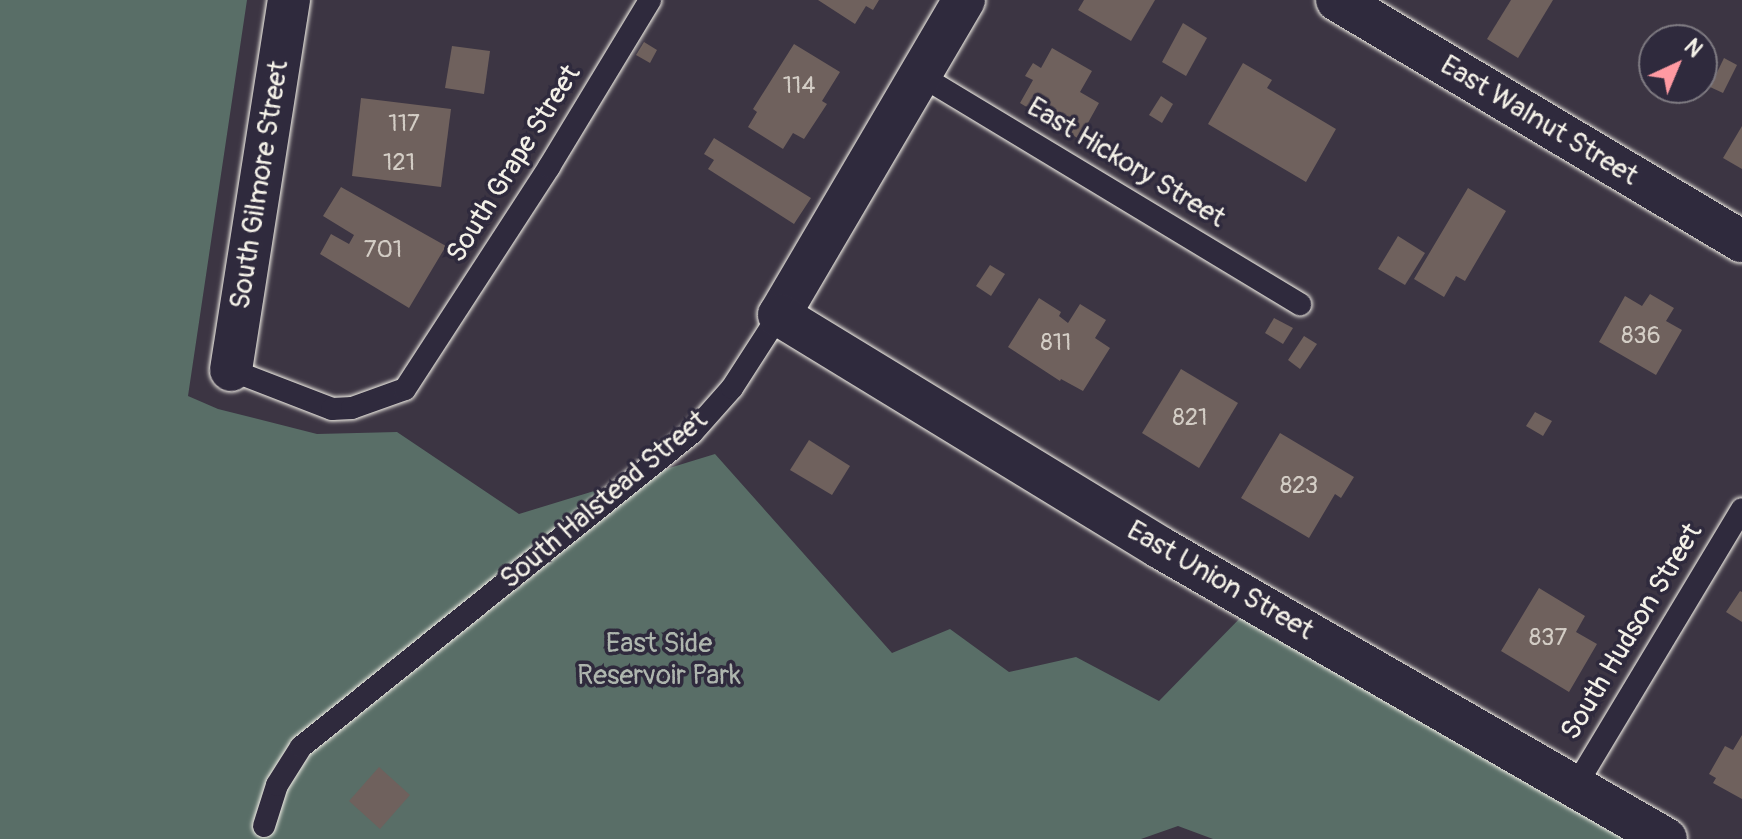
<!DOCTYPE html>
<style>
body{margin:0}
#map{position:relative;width:1742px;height:839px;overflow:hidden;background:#3c3543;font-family:Pangolin,sans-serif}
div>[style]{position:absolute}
.green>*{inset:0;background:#596e67}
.building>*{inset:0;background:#6f615d}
.roads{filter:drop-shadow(0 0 2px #f4f1e8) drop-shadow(0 0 2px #f4f1e8)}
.lane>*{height:22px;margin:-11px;padding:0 11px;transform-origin:11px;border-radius:11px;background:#2f2a3d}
.street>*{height:42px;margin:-21px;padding:0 21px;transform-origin:21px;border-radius:21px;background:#2f2a3d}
span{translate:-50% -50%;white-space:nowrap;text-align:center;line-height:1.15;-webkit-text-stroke:7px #2f2a3d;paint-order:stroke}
.number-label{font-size:24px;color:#d3cdc5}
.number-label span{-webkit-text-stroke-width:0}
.street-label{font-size:28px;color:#f4f1e8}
.park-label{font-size:28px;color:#aeb6ae}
.north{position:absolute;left:1638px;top:24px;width:80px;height:80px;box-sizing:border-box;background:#2f2a3d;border:2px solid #7e7a81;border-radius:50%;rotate:44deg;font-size:22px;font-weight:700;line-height:32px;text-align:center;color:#f4f1e8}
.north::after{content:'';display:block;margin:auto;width:28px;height:36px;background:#ff9aa2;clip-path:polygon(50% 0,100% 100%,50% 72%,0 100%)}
</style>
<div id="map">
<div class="green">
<i style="clip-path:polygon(0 0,247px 0,188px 396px,218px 409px,317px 434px,397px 432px,519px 514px,715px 454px,892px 653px,950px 629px,1009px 672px,1076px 657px,1159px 701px,1245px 613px,1627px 839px,1213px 839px,1178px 826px,1141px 839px,0 839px)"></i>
</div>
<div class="building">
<i style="clip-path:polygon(818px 0,879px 0,873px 10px,866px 6px,855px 24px)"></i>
<i style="clip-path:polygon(1084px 0,1155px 0,1131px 41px,1078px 10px)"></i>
<i style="clip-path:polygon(1511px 0,1553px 0,1518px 58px,1487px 39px)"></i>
<i style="clip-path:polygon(1183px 23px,1207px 38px,1186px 76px,1162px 62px)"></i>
<i style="clip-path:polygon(644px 42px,657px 50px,650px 63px,636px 55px)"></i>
<i style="clip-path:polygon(794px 44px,840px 72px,822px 101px,827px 104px,804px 139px,793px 133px,783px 149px,748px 127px,757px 112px,753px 109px)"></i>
<i style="clip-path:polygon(452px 46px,490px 51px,484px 94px,445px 88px)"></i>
<i style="clip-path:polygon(1052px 48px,1092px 71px,1080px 92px,1099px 103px,1079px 139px,1020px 103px,1033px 80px,1025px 76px,1033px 63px,1041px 68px)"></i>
<i style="clip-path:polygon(1724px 58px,1737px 65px,1723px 93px,1710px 87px)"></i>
<i style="clip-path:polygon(1243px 63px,1272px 80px,1267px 88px,1336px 129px,1306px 182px,1208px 124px)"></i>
<i style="clip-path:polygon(1161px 96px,1173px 104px,1162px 123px,1149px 115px)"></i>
<i style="clip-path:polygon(361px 98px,451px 109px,441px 187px,352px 176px)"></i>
<i style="clip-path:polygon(1742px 126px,1742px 169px,1723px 158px)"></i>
<i style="clip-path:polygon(714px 138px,811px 198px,794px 224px,708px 169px,714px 160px,704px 154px)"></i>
<i style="clip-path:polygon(341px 187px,446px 246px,409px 308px,320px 254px,331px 234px,349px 244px,354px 235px,323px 216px)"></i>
<i style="clip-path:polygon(1468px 188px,1506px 211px,1465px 281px,1456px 276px,1444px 297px,1414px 279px)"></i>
<i style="clip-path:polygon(1398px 236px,1425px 253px,1405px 285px,1378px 269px)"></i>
<i style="clip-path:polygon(990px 265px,1005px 274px,991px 296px,976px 286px)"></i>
<i style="clip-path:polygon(1650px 294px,1674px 308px,1666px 321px,1682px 330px,1656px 375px,1599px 342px,1625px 296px,1642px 306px)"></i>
<i style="clip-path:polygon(1039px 298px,1061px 312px,1059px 316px,1068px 323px,1080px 304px,1106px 320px,1095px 338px,1110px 348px,1083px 391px,1061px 379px,1060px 381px,1008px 347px)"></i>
<i style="clip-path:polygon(1274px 318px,1293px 328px,1283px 344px,1265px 333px)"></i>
<i style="clip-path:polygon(1304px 336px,1317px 344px,1300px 369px,1288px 360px)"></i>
<i style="clip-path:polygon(1181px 369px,1238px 403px,1199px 468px,1142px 433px)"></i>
<i style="clip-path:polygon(1535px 412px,1552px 421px,1543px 436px,1526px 426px)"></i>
<i style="clip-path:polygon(1280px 433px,1354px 477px,1341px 498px,1335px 494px,1309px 538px,1241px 498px)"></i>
<i style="clip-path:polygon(809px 440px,850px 466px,832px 495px,790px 470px)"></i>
<i style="clip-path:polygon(1539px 588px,1585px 616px,1576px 632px,1597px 644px,1569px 692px,1501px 651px)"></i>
<i style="clip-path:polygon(1740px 591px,1742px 592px,1742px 622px,1726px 612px)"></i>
<i style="clip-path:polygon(1742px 735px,1742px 799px,1713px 783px,1716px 778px,1709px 774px,1725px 746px,1733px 750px)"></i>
<i style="clip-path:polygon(379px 767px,410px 795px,380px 829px,349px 801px)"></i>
</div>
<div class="roads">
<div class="lane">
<i style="left:920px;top:75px;width:444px;rotate:31.1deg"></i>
<i style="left:231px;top:370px;width:108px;rotate:21.1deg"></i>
<i style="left:332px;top:409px;width:20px;rotate:-3deg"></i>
<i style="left:352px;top:408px;width:56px;rotate:-19.7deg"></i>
<i style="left:405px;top:389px;width:265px;rotate:-57deg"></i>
<i style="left:549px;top:167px;width:195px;rotate:-58.8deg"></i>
<i style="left:1575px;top:787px;width:324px;rotate:-59deg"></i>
<i style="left:264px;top:826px;width:43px;rotate:-72.4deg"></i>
<i style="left:277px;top:785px;width:45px;rotate:-57.7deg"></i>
<i style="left:301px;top:747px;width:501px;rotate:-38.77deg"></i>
<i style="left:692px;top:433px;width:60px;rotate:-48.4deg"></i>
<i style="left:732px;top:388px;width:87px;rotate:-57.2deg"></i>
</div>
<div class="street">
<i style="left:964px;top:0;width:365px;rotate:120.4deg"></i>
<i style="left:779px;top:315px;width:445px;rotate:31.4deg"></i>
<i style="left:1159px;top:547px;width:585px;rotate:29.94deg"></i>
<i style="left:1337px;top:0;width:471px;rotate:30.8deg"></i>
<i style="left:231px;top:370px;width:375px;rotate:-81.1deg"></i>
</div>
</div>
<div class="number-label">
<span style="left:799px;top:86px">114</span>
<span style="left:404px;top:124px">117</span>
<span style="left:399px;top:163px">121</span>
<span style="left:383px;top:250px">701</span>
<span style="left:1641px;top:336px">836</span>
<span style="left:1056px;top:343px">811</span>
<span style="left:1190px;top:418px">821</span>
<span style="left:1299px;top:486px">823</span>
<span style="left:1548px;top:638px">837</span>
</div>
<div class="street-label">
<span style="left:1539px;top:121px;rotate:31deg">East Walnut Street</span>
<span style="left:1126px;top:163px;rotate:31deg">East Hickory Street</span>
<span style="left:514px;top:164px;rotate:-58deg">South Grape Street</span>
<span style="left:260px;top:185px;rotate:-81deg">South Gilmore Street</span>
<span style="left:604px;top:500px;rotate:-40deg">South Halstead Street</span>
<span style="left:1220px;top:581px;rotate:30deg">East Union Street</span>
<span style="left:1632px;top:632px;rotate:-59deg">South Hudson Street</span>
</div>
<div class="park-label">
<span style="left:659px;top:660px">East Side<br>Reservoir Park</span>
</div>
<div class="north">N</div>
</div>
